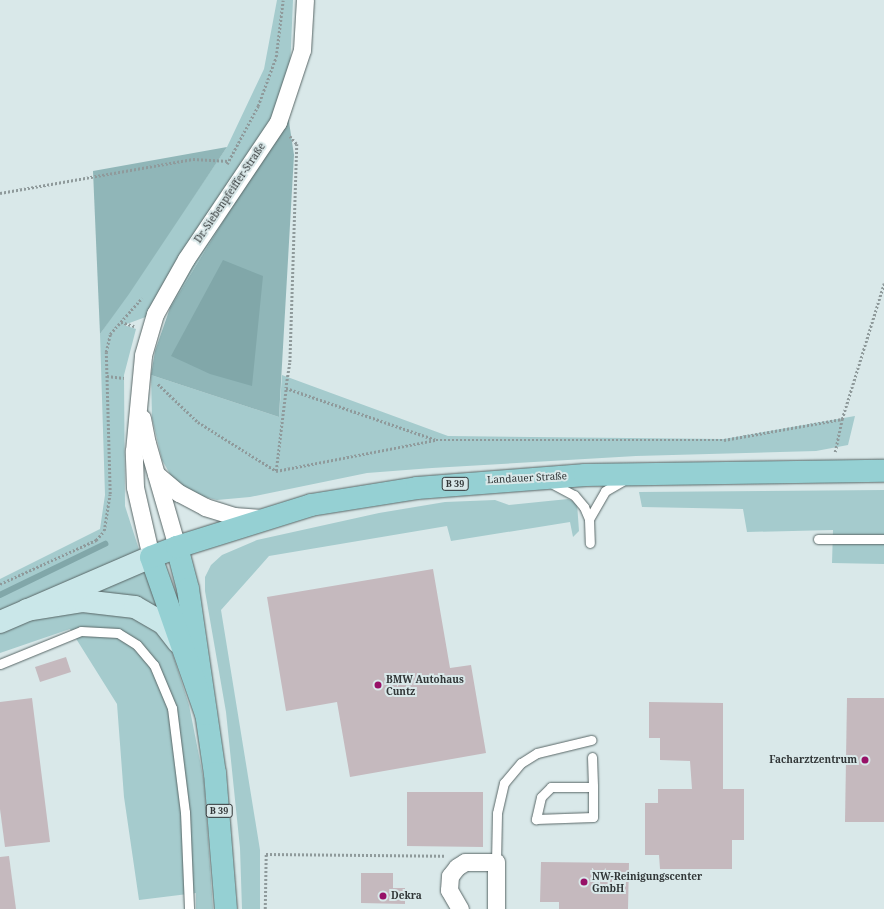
<!DOCTYPE html>
<meta charset="utf-8">
<style>
body{margin:0}
#map{position:relative;width:884px;height:909px;overflow:hidden;background:#d9e8e9;font-family:"Noto Serif",serif}
div>[style]{position:absolute}
.green>*{inset:0;background:#a5cbcd}
.forest>*{inset:0;background:#90b6b8}
.water>*{inset:0;background:#81a7a9}
.stream>*{height:5.5px;margin:-2.75px;padding:0 2.75px;transform-origin:2.75px;border-radius:2.75px;background:#81a7a9}
.building>*{inset:0;background:#c5b9be}
.path>*{height:2.5px;margin-top:-1.25px;transform-origin:0;background:repeating-linear-gradient(90deg,#8f9a9b 0 2px,transparent 0 4px)}
.roads{filter:drop-shadow(0 0 1px #596767) drop-shadow(0 0 1px #596767)}
.service>*{height:9px;margin:-4.5px;padding:0 4.5px;transform-origin:4.5px;border-radius:4.5px;background:#fff}
.minor>*{height:17px;margin:-8.5px;padding:0 8.5px;transform-origin:8.5px;border-radius:8.5px;background:#fff}
.secondary>*{height:22px;margin:-11px;padding:0 11px;transform-origin:11px;border-radius:11px;background:#cae7e9}
.primary>*{height:22px;margin:-11px;padding:0 11px;transform-origin:11px;border-radius:11px;background:#95d0d3}
.dots>*{width:11px;height:11px;translate:-50% -50%;box-sizing:border-box;border:2px solid #d9e8e9;border-radius:50%}
span{translate:-50% -50%;white-space:nowrap;text-align:center;line-height:1.15;-webkit-text-stroke:4px #d9e8e9;paint-order:stroke}
.shield-label span{padding:1px 3px;background:#d9e8e9;border:1px solid;border-radius:3px;-webkit-text-stroke-width:0}
.shield-label{font-size:9px;color:#313637;font-weight:700}
.street-label{font-size:10px;color:#313637}
.poi-label{font-size:10px;color:#313637;font-weight:700}
.left{translate:0 -50%;text-align:left}
.right{translate:-100% -50%;text-align:right}
</style>
<div id="map">
<div class="green">
<i style="clip-path:polygon(277px 0,293px 0,288px 115px,273px 146px,258px 164px,170px 308px,124px 325px,136px 329px,124px 375px,125px 506px,189px 705px,204px 781px,213px 909px,196px 909px,196px 893px,139px 900px,124px 797px,117px 704px,70px 629px,0 653px,0 579px,100px 529px,105px 495px,100px 334px,227px 147px,264px 69px)"></i>
<i style="clip-path:polygon(151px 375px,279px 417px,282px 375px,448px 436px,724px 439px,855px 416px,848px 445px,816px 451px,636px 456px,432px 468px,367px 473px,250px 497px,217px 500px,192px 494px,174px 481px,162px 460px,152px 418px)"></i>
<i style="clip-path:polygon(884px 490px,884px 564px,832px 563px,833px 530px,747px 532px,743px 509px,642px 507px,639px 492px)"></i>
<i style="clip-path:polygon(568px 499px,577px 503px,579px 531px,573px 537px,570px 522px,451px 541px,447px 526px,269px 556px,221px 610px,260px 850px,260px 909px,242px 909px,240px 848px,226px 712px,205px 591px,205px 577px,211px 565px,222px 555px,257px 540px,379px 513px,445px 502px,495px 500px,509px 505px)"></i>
</div>
<div class="forest">
<i style="clip-path:polygon(288px 115px,294px 155px,279px 417px,151px 375px,155px 351px,170px 308px,258px 164px,273px 146px)"></i>
<i style="clip-path:polygon(227px 147px,129px 294px,100px 334px,93px 171px)"></i>
</div>
<div class="water">
<i style="clip-path:polygon(223px 260px,263px 276px,252px 386px,210px 374px,171px 356px)"></i>
</div>
<div class="stream">
<i style="left:0;top:595px;width:117px;rotate:-25.9deg"></i>
</div>
<div class="building">
<i style="clip-path:polygon(433px 569px,450px 668px,471px 665px,486px 753px,350px 777px,337px 702px,286px 711px,267px 597px)"></i>
<i style="clip-path:polygon(66px 657px,71px 672px,40px 682px,35px 667px)"></i>
<i style="clip-path:polygon(32px 698px,50px 842px,5px 847px,0 809px,0 702px)"></i>
<i style="clip-path:polygon(847px 698px,884px 698px,884px 822px,845px 822px)"></i>
<i style="clip-path:polygon(649px 702px,723px 703px,723px 789px,744px 789px,744px 840px,732px 840px,732px 869px,660px 869px,659px 855px,645px 855px,645px 803px,658px 803px,658px 789px,692px 789px,690px 761px,660px 760px,660px 738px,649px 738px)"></i>
<i style="clip-path:polygon(407px 792px,483px 792px,483px 847px,407px 846px)"></i>
<i style="clip-path:polygon(9px 856px,16px 909px,0 909px,0 857px)"></i>
<i style="clip-path:polygon(541px 862px,629px 863px,628px 909px,559px 909px,559px 902px,540px 902px)"></i>
<i style="clip-path:polygon(361px 873px,393px 873px,393px 888px,405px 888px,405px 904px,361px 903px)"></i>
</div>
<div class="path">
<i style="left:290px;top:136px;width:11px;rotate:49deg"></i>
<i style="left:297px;top:144px;width:219px;rotate:91.8deg"></i>
<i style="left:290px;top:363px;width:25px;rotate:99deg"></i>
<i style="left:286px;top:388px;width:159px;rotate:19.1deg"></i>
<i style="left:227px;top:164px;width:66px;rotate:-61.9deg"></i>
<i style="left:258px;top:106px;width:52px;rotate:-69.8deg"></i>
<i style="left:276px;top:57px;width:57px;rotate:-83deg"></i>
<i style="left:0;top:193px;width:196px;rotate:-10deg"></i>
<i style="left:193px;top:159px;width:36px;rotate:3deg"></i>
<i style="left:121px;top:322px;width:14px;rotate:17deg"></i>
<i style="left:107px;top:376px;width:17px;rotate:7deg"></i>
<i style="left:158px;top:384px;width:55px;rotate:43.5deg"></i>
<i style="left:198px;top:422px;width:92px;rotate:32.1deg"></i>
<i style="left:835px;top:452px;width:34px;rotate:-78deg"></i>
<i style="left:842px;top:419px;width:142px;rotate:-72.8deg"></i>
<i style="left:276px;top:471px;width:163px;rotate:-11deg"></i>
<i style="left:436px;top:440px;width:288px"></i>
<i style="left:724px;top:440px;width:120px;rotate:-10.1deg"></i>
<i style="left:276px;top:471px;width:84px;rotate:-83.1deg"></i>
<i style="left:0;top:584px;width:106px;rotate:-24.6deg"></i>
<i style="left:96px;top:540px;width:12px;rotate:-48deg"></i>
<i style="left:104px;top:531px;width:37px;rotate:-81deg"></i>
<i style="left:110px;top:494px;width:142px;rotate:-91.6deg"></i>
<i style="left:106px;top:352px;width:18px;rotate:-77deg"></i>
<i style="left:110px;top:334px;width:48px;rotate:-48.4deg"></i>
<i style="left:265px;top:909px;width:55px;rotate:-89deg"></i>
<i style="left:266px;top:854px;width:178px;rotate:0.6deg"></i>
</div>
<div class="roads">
<div class="service">
<i style="left:551px;top:483px;width:26px;rotate:28deg"></i>
<i style="left:574px;top:495px;width:16px;rotate:50deg"></i>
<i style="left:584px;top:507px;width:13px;rotate:67deg"></i>
<i style="left:589px;top:519px;width:24px;rotate:88deg"></i>
<i style="left:589px;top:519px;width:32px;rotate:-60deg"></i>
<i style="left:605px;top:491px;width:20px;rotate:-30deg"></i>
<i style="left:818px;top:539px;width:66px"></i>
<i style="left:0;top:664px;width:87px;rotate:-22.2deg"></i>
<i style="left:81px;top:631px;width:37px;rotate:3deg"></i>
<i style="left:118px;top:633px;width:22px;rotate:32deg"></i>
<i style="left:137px;top:645px;width:26px;rotate:50deg"></i>
<i style="left:154px;top:665px;width:47px;rotate:67.3deg"></i>
<i style="left:172px;top:708px;width:105px;rotate:82.9deg"></i>
<i style="left:185px;top:812px;width:97px;rotate:87.6deg"></i>
<i style="left:592px;top:757px;width:30px;rotate:88deg"></i>
<i style="left:593px;top:787px;width:42px;rotate:180deg"></i>
<i style="left:551px;top:787px;width:14px;rotate:135deg"></i>
<i style="left:541px;top:797px;width:23px;rotate:103deg"></i>
<i style="left:536px;top:819px;width:57px;rotate:-2deg"></i>
<i style="left:593px;top:817px;width:30px;rotate:-90deg"></i>
<i style="left:496px;top:862px;width:49px;rotate:-88.8deg"></i>
<i style="left:497px;top:813px;width:31px;rotate:-77deg"></i>
<i style="left:504px;top:783px;width:26px;rotate:-50deg"></i>
<i style="left:521px;top:763px;width:19px;rotate:-32deg"></i>
<i style="left:537px;top:753px;width:56px;rotate:-13.5deg"></i>
</div>
<div class="minor">
<i style="left:142px;top:418px;width:25px;rotate:79deg"></i>
<i style="left:147px;top:443px;width:108px;rotate:73.9deg"></i>
<i style="left:156px;top:474px;width:30px;rotate:40deg"></i>
<i style="left:179px;top:493px;width:30px;rotate:28deg"></i>
<i style="left:205px;top:507px;width:30px;rotate:17deg"></i>
<i style="left:234px;top:516px;width:27px;rotate:4deg"></i>
<i style="left:151px;top:557px;width:72px;rotate:-102.9deg"></i>
<i style="left:135px;top:487px;width:36px;rotate:-92deg"></i>
<i style="left:134px;top:451px;width:96px;rotate:-84.6deg"></i>
<i style="left:143px;top:355px;width:43px;rotate:-73.7deg"></i>
<i style="left:155px;top:314px;width:63px;rotate:-60.6deg"></i>
<i style="left:186px;top:259px;width:165px;rotate:-56.1deg"></i>
<i style="left:278px;top:122px;width:76px;rotate:-71.6deg"></i>
<i style="left:302px;top:50px;width:50px;rotate:-86.6deg"></i>
<i style="left:460px;top:909px;width:22px;rotate:-120deg"></i>
<i style="left:449px;top:890px;width:14px;rotate:-86deg"></i>
<i style="left:450px;top:876px;width:11px;rotate:-52deg"></i>
<i style="left:457px;top:867px;width:9px;rotate:-32deg"></i>
<i style="left:465px;top:862px;width:31px"></i>
<i style="left:496px;top:862px;width:47px;rotate:90deg"></i>
</div>
<div class="secondary">
<i style="left:27px;top:610px;width:57px;rotate:-9.1deg"></i>
<i style="left:83px;top:601px;width:52px;rotate:6.6deg"></i>
<i style="left:135px;top:607px;width:34px;rotate:30deg"></i>
<i style="left:164px;top:624px;width:23px;rotate:52deg"></i>
<i style="left:0;top:622px;width:164px;rotate:-23.3deg"></i>
</div>
<div class="primary">
<i style="left:177px;top:547px;width:43px;rotate:75.3deg"></i>
<i style="left:188px;top:589px;width:186px;rotate:81.7deg"></i>
<i style="left:215px;top:773px;width:136px;rotate:85.4deg"></i>
<i style="left:206px;top:714px;width:166px;rotate:-109.3deg"></i>
<i style="left:151px;top:557px;width:28px;rotate:-21deg"></i>
<i style="left:177px;top:547px;width:140px;rotate:-17.4deg"></i>
<i style="left:311px;top:505px;width:107px;rotate:-9.1deg"></i>
<i style="left:417px;top:488px;width:169px;rotate:-4.4deg"></i>
<i style="left:585px;top:475px;width:299px;rotate:-0.8deg"></i>
</div>
</div>
<div class="dots">
<i style="left:378px;top:685px;background:#971167"></i>
<i style="left:865px;top:760px;background:#971167"></i>
<i style="left:584px;top:882px;background:#971167"></i>
<i style="left:383px;top:896px;background:#971167"></i>
</div>
<div class="shield-label">
<span style="left:455px;top:484px">B 39</span>
<span style="left:219px;top:811px">B 39</span>
</div>
<div class="street-label">
<span style="left:230px;top:193px;rotate:-56deg">Dr.-Siebenpfeiffer-Straße</span>
<span style="left:527px;top:478px;rotate:-3deg">Landauer Straße</span>
</div>
<div class="poi-label">
<span class="left" style="left:386px;top:685px">BMW Autohaus<br>Cuntz</span>
<span class="right" style="left:857px;top:760px">Facharztzentrum</span>
<span class="left" style="left:592px;top:882px">NW-Reinigungscenter<br>GmbH</span>
<span class="left" style="left:391px;top:896px">Dekra</span>
</div>
</div>
